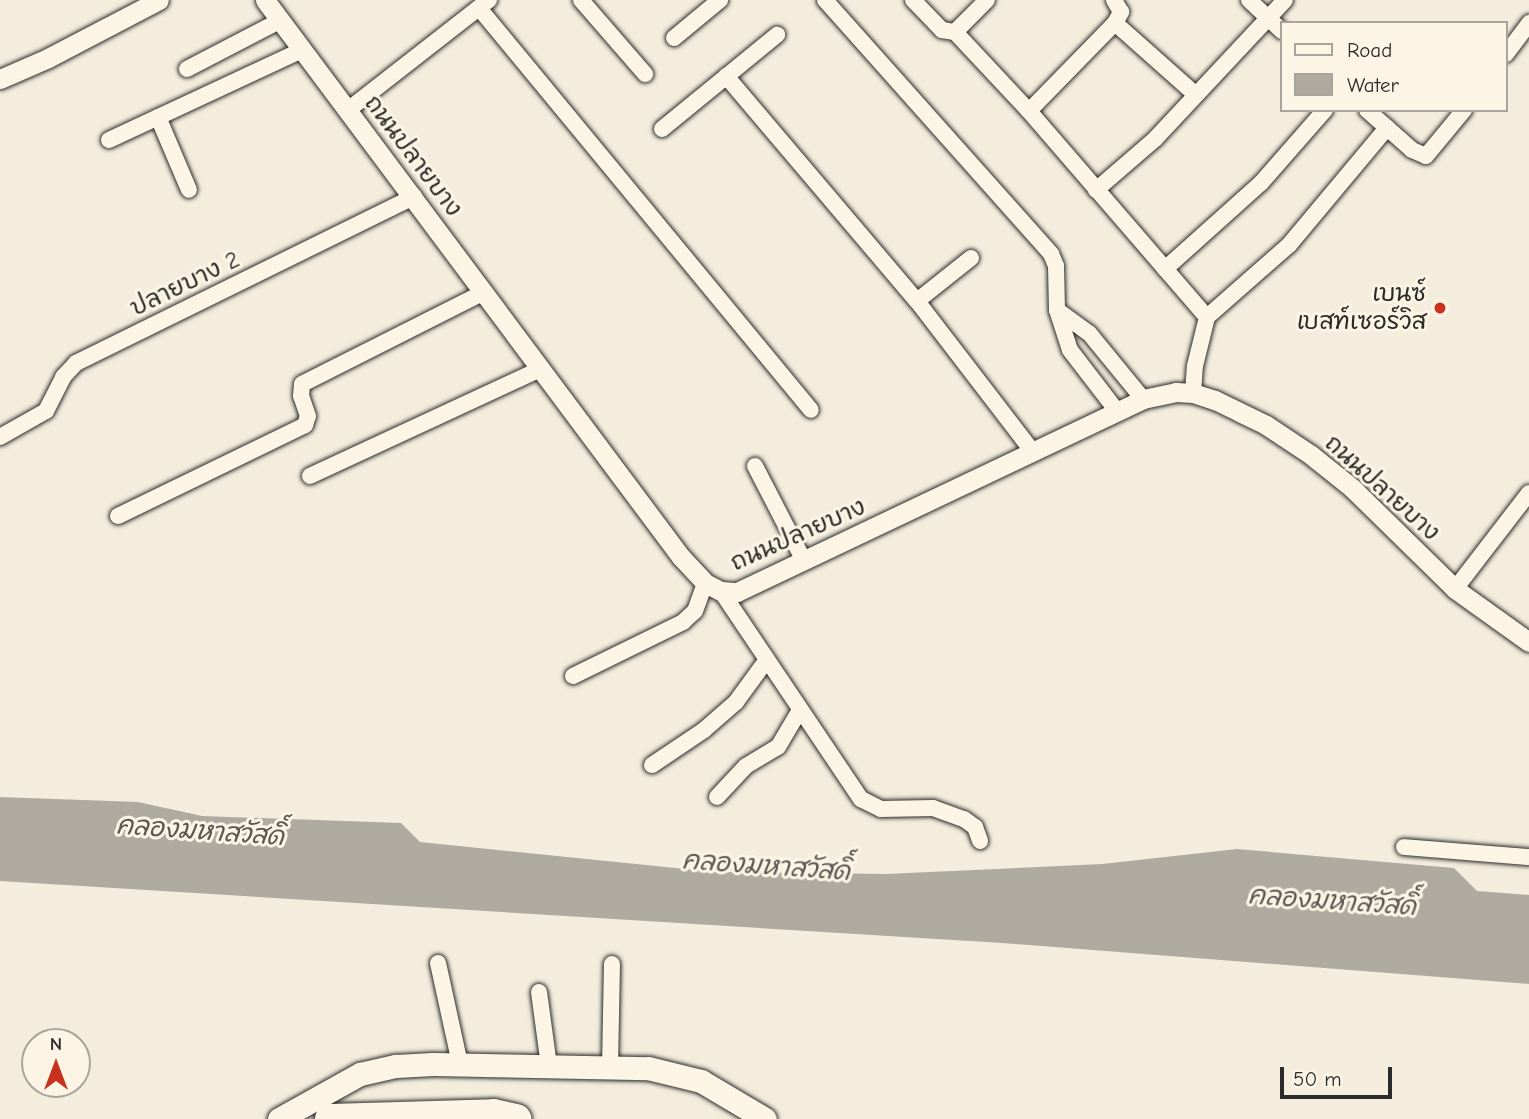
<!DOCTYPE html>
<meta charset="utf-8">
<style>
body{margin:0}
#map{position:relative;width:1529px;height:1119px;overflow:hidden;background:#f4edde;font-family:"Comic Neue","Playpen Sans Thai",sans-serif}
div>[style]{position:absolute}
.water>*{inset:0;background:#afaaa0}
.roads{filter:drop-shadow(0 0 2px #2b2b2b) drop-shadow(0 0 2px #2b2b2b)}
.minor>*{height:16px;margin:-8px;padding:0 8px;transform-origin:8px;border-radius:8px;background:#fcf5e5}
.tertiary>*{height:19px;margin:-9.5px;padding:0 9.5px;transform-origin:9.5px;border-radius:9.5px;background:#fcf5e5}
.secondary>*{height:23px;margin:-11.5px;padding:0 11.5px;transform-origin:11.5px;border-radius:11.5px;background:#fcf5e5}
.motorway>*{height:30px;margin:-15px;padding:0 15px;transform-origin:15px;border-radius:15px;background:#fcf5e5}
.dots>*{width:19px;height:19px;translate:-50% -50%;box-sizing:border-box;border:4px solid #fcf5e5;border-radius:50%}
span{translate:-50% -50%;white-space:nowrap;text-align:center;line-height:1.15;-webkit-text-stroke:6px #fcf5e5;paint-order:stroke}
.street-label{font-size:24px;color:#2b2b2b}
.poi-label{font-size:24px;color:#2b2b2b}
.right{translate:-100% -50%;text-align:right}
.water-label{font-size:26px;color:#595754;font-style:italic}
.legend{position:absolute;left:1280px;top:21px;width:228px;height:91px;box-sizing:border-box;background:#fcf5e5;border:2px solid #a8a49b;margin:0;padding:9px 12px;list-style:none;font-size:21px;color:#2b2b2b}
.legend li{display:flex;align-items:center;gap:14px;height:35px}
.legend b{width:35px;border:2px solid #a8a49b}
.north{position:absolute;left:21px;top:1028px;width:70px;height:70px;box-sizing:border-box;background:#fcf5e5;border:2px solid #a8a49b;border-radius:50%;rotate:0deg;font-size:19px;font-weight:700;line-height:28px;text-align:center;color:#2b2b2b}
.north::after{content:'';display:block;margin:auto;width:24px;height:32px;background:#c8321e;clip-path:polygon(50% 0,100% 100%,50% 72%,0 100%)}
.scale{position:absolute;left:1280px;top:1067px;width:112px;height:32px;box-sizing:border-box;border:4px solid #2b2b2b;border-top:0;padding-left:9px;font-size:21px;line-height:24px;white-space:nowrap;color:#2b2b2b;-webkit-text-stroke:5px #fcf5e5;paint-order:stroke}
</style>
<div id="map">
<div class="water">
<i style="clip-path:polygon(0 797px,138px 802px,202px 816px,401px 823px,420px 842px,715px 872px,886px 874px,1102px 864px,1237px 849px,1454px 868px,1477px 891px,1529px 895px,1529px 984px,1002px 943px,0 881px)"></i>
</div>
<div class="roads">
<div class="minor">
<i style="left:581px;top:0;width:98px;rotate:49.1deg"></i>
<i style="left:825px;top:0;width:340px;rotate:48.3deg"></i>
<i style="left:1051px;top:254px;width:13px;rotate:67deg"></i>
<i style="left:1056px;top:266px;width:44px;rotate:88.7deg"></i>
<i style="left:1057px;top:310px;width:42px;rotate:72deg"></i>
<i style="left:1070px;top:350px;width:77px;rotate:52.4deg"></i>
<i style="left:913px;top:0;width:42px;rotate:46deg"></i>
<i style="left:942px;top:30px;width:13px;rotate:9deg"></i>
<i style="left:955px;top:32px;width:108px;rotate:46.9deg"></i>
<i style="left:1029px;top:111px;width:272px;rotate:49.2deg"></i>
<i style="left:1249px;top:0;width:45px;rotate:43.2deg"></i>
<i style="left:479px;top:8px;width:521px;rotate:50.45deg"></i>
<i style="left:1115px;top:23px;width:108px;rotate:41.6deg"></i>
<i style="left:955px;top:32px;width:45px;rotate:-45deg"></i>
<i style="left:674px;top:38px;width:60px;rotate:-39.6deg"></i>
<i style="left:1506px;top:54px;width:39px;rotate:-53deg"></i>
<i style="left:187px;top:69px;width:106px;rotate:-27.5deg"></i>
<i style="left:726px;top:76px;width:295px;rotate:49.7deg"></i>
<i style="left:917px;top:301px;width:190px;rotate:52.5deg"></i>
<i style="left:348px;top:110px;width:179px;rotate:-38deg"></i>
<i style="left:1367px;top:110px;width:60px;rotate:41.6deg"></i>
<i style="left:1412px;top:150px;width:15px;rotate:23deg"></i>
<i style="left:1426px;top:156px;width:60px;rotate:-50.4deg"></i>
<i style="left:1029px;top:111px;width:123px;rotate:-45.7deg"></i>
<i style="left:1115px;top:23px;width:13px;rotate:-61deg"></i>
<i style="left:1121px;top:12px;width:14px;rotate:-120deg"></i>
<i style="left:158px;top:117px;width:79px;rotate:67deg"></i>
<i style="left:662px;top:129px;width:149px;rotate:-39.3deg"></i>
<i style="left:109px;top:140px;width:213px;rotate:-25deg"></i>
<i style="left:1096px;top:190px;width:78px;rotate:-40.8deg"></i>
<i style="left:1155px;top:139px;width:190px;rotate:-46.9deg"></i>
<i style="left:1165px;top:269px;width:129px;rotate:-41.9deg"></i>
<i style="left:1261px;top:183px;width:97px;rotate:-48.8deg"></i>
<i style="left:917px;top:301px;width:69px;rotate:-38.5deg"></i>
<i style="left:1057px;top:310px;width:39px;rotate:36deg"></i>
<i style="left:1089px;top:333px;width:85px;rotate:50.7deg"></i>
<i style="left:1207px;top:317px;width:109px;rotate:-41.3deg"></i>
<i style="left:1289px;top:245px;width:153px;rotate:-50.1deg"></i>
<i style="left:1193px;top:393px;width:27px;rotate:-86deg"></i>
<i style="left:1195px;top:366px;width:50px;rotate:-76.2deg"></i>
<i style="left:0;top:437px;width:53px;rotate:-29.5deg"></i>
<i style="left:46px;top:411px;width:38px;rotate:-63deg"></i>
<i style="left:63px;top:377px;width:19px;rotate:-47deg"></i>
<i style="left:76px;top:363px;width:377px;rotate:-26.2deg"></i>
<i style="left:755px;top:466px;width:107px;rotate:62.7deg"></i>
<i style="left:310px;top:476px;width:255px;rotate:-24.9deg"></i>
<i style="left:118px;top:516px;width:208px;rotate:-25.9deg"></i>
<i style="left:305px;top:425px;width:9px;rotate:-72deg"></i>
<i style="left:308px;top:416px;width:21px;rotate:-109deg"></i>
<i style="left:301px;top:396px;width:12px;rotate:-85deg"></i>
<i style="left:302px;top:384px;width:204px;rotate:-26.8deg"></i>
<i style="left:1455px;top:589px;width:121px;rotate:-52.4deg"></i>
<i style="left:721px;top:591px;width:251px;rotate:56.1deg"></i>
<i style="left:861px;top:799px;width:22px;rotate:27deg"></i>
<i style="left:881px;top:809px;width:52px;rotate:-1.1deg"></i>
<i style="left:933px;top:808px;width:33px;rotate:20deg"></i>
<i style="left:964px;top:819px;width:14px;rotate:36deg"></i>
<i style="left:975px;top:827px;width:15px;rotate:70deg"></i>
<i style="left:573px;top:676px;width:123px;rotate:-26.1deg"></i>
<i style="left:683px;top:622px;width:16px;rotate:-43deg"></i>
<i style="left:695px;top:611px;width:30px;rotate:-70deg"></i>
<i style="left:652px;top:765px;width:63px;rotate:-33.9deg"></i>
<i style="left:704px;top:730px;width:43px;rotate:-41.2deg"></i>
<i style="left:736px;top:702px;width:51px;rotate:-53.8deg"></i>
<i style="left:717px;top:797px;width:42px;rotate:-46.9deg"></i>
<i style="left:746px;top:766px;width:37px;rotate:-31deg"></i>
<i style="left:778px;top:747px;width:43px;rotate:-59.3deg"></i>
<i style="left:1404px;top:847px;width:125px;rotate:4.6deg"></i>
<i style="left:438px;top:963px;width:103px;rotate:77.7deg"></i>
<i style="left:539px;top:992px;width:75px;rotate:82.3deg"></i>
<i style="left:610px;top:1067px;width:103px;rotate:-88.9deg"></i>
</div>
<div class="tertiary">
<i style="left:265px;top:0;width:695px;rotate:53.25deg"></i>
<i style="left:681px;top:557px;width:35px;rotate:47deg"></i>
<i style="left:705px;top:583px;width:18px;rotate:27deg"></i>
<i style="left:721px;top:591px;width:16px;rotate:4deg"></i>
<i style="left:737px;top:592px;width:450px;rotate:-25.4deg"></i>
<i style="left:1143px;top:399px;width:34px;rotate:-12deg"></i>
<i style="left:1176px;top:392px;width:17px;rotate:3deg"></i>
<i style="left:1193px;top:393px;width:23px;rotate:18deg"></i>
<i style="left:1215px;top:400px;width:57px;rotate:26.1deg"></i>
<i style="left:1266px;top:425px;width:54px;rotate:33.7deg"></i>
<i style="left:1311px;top:455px;width:53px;rotate:38.8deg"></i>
<i style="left:1352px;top:488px;width:144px;rotate:44.4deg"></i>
<i style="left:1455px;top:589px;width:91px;rotate:35.6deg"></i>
<i style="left:0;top:79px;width:52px;rotate:-23.6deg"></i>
<i style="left:48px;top:58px;width:125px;rotate:-27.6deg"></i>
</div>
<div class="secondary">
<i style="left:279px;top:1119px;width:93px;rotate:-29.1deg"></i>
<i style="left:360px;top:1074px;width:37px;rotate:-13deg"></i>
<i style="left:396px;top:1066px;width:37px;rotate:-3deg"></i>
<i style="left:433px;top:1064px;width:215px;rotate:1.1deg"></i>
<i style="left:648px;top:1068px;width:55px;rotate:13.8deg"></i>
<i style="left:701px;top:1081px;width:74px;rotate:30.7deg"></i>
</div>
<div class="motorway">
<i style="left:330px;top:1119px;width:164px;rotate:-1.7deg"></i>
<i style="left:494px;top:1114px;width:23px;rotate:13deg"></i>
</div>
</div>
<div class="dots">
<i style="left:1440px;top:308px;background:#c8321e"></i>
</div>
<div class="street-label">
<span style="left:413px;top:156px;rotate:53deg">ถนนปลายบาง</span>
<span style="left:185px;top:284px;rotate:-26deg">ปลายบาง 2</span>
<span style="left:1382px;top:488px;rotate:42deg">ถนนปลายบาง</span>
<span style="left:798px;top:535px;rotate:-24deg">ถนนปลายบาง</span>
</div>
<div class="poi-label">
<span class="right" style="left:1426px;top:308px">เบนซ์<br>เบสท์เซอร์วิส</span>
</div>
<div class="water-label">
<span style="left:200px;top:832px;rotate:4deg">คลองมหาสวัสดิ์</span>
<span style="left:766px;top:867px;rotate:4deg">คลองมหาสวัสดิ์</span>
<span style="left:1332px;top:902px;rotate:4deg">คลองมหาสวัสดิ์</span>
</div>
<ul class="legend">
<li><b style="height:9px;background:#fcf5e5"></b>Road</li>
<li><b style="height:19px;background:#afaaa0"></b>Water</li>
</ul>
<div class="north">N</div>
<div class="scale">50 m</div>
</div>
